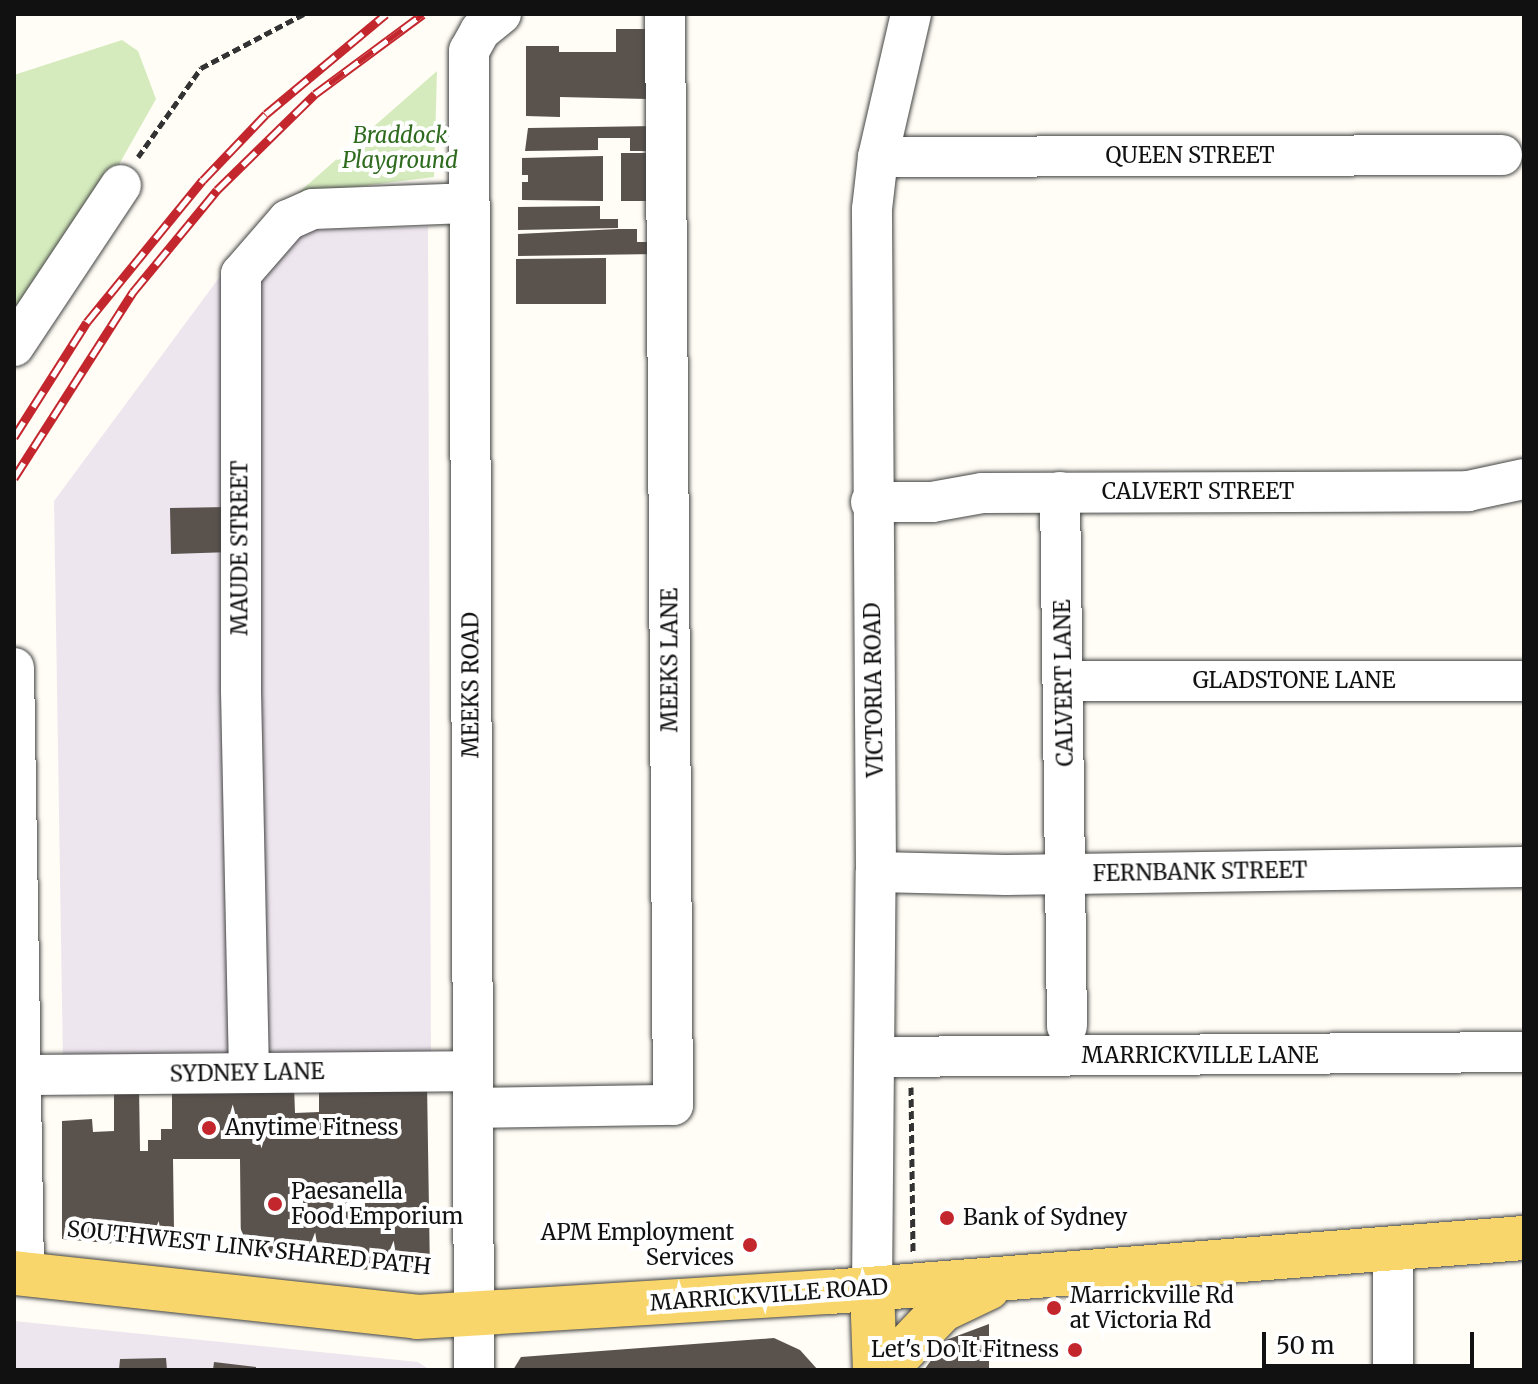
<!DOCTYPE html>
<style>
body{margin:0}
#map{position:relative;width:1538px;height:1384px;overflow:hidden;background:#fffdf5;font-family:Merriweather,serif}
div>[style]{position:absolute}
.industrial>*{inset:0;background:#eee6ef}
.green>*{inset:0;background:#d5ebbd}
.building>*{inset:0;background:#5a524d}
.path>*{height:5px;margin-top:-2.5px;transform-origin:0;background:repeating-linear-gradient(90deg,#333 0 8px,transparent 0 12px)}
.roads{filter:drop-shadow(0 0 2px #444) drop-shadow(0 0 2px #444)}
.minor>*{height:40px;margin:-20px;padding:0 20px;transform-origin:20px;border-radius:20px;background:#fff}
.major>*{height:44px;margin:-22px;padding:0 22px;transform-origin:22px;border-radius:22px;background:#f9d66b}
.rail>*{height:9px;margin-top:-4.5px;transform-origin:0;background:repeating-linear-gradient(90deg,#fff 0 18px,#c4262e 0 36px);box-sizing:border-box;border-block:2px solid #c4262e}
.dots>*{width:22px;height:22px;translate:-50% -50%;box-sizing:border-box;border:4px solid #fff;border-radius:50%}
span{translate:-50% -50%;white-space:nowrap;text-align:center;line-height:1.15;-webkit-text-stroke:8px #fff;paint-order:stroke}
.park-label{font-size:22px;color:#2f6b1f;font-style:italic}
.street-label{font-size:22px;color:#111}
.poi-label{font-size:22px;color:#111}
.left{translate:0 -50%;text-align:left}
.right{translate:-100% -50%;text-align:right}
.frame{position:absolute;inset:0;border:16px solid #111;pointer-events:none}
.scale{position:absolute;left:1262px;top:1332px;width:212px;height:36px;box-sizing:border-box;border:4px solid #111;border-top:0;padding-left:10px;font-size:24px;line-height:28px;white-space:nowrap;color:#111;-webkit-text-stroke:6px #fff;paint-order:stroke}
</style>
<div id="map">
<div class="industrial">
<i style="clip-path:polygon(428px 227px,431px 1055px,265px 1061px,252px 278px,294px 230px)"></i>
<i style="clip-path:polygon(224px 271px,236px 1061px,63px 1064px,54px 501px)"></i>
<i style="clip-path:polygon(14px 1321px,418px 1362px,430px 1370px,14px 1370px)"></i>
</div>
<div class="green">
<i style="clip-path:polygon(122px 40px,138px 51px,156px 99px,14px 350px,14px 75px)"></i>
<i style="clip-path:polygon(437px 71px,434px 177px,297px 194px)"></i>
</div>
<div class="building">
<i style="clip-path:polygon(616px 29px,649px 29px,648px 99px,560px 97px,560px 117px,526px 116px,526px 46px,559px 46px,559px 52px,616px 52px)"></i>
<i style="clip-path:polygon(656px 126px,656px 151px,630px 151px,630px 138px,598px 138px,598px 150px,525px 151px,528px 128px)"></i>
<i style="clip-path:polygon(621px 153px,652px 153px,651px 201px,621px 201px)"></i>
<i style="clip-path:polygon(603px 156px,603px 201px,522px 200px,522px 182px,528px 182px,528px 175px,522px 175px,522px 158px)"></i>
<i style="clip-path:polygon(600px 206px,600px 219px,618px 219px,618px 228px,518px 230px,518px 207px)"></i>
<i style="clip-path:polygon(618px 229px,637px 229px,637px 242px,652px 242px,657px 254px,518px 256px,518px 234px)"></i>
<i style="clip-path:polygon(606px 258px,606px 304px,516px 304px,516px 259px)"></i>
<i style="clip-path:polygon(229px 507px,231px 552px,171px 554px,170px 508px)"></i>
<i style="clip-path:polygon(427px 1083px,430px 1273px,397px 1273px,398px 1257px,373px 1257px,373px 1270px,345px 1269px,344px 1252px,241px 1255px,240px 1159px,173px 1159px,174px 1229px,141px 1229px,141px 1246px,62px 1239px,62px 1121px,92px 1119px,93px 1132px,114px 1131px,114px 1089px,139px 1087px,140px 1151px,148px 1151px,148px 1140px,161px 1140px,161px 1129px,172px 1129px,172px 1090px,294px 1085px,295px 1113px,319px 1112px,319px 1086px)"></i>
<i style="clip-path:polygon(989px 1324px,989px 1370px,924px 1370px,946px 1340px)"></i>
<i style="clip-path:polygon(774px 1338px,800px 1350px,818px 1370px,513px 1370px,521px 1357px)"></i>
<i style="clip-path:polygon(166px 1358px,167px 1370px,119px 1370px,120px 1359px)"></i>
<i style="clip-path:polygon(214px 1362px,256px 1367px,256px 1370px,213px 1370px)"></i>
</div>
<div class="path">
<i style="left:138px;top:157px;width:109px;rotate:-54.7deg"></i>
<i style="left:201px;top:68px;width:116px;rotate:-27.7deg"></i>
<i style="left:911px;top:1087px;width:165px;rotate:89.3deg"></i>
</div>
<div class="roads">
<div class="minor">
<i style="left:878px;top:157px;width:624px;rotate:-0.18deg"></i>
<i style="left:14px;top:346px;width:193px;rotate:-56.4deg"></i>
<i style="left:1060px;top:492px;width:534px;rotate:89.25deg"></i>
<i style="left:871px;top:502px;width:61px"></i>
<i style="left:932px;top:502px;width:51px;rotate:-10.2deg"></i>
<i style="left:982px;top:493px;width:486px;rotate:-0.2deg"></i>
<i style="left:1468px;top:491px;width:57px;rotate:-12.1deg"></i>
<i style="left:14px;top:668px;width:605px;rotate:89.05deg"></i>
<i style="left:1064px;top:681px;width:460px"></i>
<i style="left:876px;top:872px;width:130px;rotate:1.3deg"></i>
<i style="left:1006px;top:875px;width:518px;rotate:-0.88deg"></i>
<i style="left:876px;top:1057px;width:648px;rotate:-0.44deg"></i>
<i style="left:249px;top:1073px;width:384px;rotate:-91.2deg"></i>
<i style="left:241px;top:689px;width:415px;rotate:-90deg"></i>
<i style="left:241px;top:274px;width:72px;rotate:-49deg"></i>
<i style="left:288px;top:220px;width:27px;rotate:-24deg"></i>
<i style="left:313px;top:209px;width:153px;rotate:-2.2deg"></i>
<i style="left:21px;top:1075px;width:451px;rotate:-0.5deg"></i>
<i style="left:473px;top:1108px;width:200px;rotate:-0.9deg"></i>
<i style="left:673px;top:1105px;width:1091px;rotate:-90.42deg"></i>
<i style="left:872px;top:1289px;width:417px;rotate:-89.5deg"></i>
<i style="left:876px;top:872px;width:663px;rotate:-90.35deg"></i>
<i style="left:872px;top:209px;width:52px;rotate:-83.4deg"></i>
<i style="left:878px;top:157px;width:147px;rotate:-77deg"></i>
<i style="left:474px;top:1370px;width:1319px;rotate:-90.22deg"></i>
<i style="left:469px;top:51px;width:23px;rotate:-61deg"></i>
<i style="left:480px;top:31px;width:27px;rotate:-39deg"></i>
<i style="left:1393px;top:1370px;width:123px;rotate:-90deg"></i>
</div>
<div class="major">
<i style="left:14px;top:1273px;width:405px;rotate:6.2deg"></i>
<i style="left:417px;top:1317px;width:414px;rotate:-3.5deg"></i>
<i style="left:830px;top:1292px;width:696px;rotate:-4.45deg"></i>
<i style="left:872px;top:1289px;width:81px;rotate:87.9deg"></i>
<i style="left:885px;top:1370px;width:83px;rotate:-46.5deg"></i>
<i style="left:942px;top:1310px;width:51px;rotate:-25.6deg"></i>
</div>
</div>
<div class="rail">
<i style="left:14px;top:437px;width:136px;rotate:-57.6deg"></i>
<i style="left:87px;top:322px;width:183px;rotate:-50.8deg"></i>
<i style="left:203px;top:180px;width:91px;rotate:-46.3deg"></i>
<i style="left:266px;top:114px;width:156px;rotate:-39.8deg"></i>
<i style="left:14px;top:478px;width:221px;rotate:-57.4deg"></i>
<i style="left:133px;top:292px;width:132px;rotate:-50.5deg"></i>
<i style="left:217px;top:190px;width:137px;rotate:-44.4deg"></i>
<i style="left:315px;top:94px;width:134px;rotate:-36.5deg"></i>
</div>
<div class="dots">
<i style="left:209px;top:1128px;background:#c4262e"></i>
<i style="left:275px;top:1204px;background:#c4262e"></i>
<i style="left:947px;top:1218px;background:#c4262e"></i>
<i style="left:750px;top:1245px;background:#c4262e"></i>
<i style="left:1054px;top:1308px;background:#c4262e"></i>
<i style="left:1075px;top:1350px;background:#c4262e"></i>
</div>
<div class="park-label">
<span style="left:400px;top:148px">Braddock<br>Playground</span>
</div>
<div class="street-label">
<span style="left:1190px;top:156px">QUEEN STREET</span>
<span style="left:1198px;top:492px">CALVERT STREET</span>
<span style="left:240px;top:548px;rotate:-90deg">MAUDE STREET</span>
<span style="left:670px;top:660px;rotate:-90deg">MEEKS LANE</span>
<span style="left:1294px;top:681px">GLADSTONE LANE</span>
<span style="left:1064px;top:683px;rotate:-91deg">CALVERT LANE</span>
<span style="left:471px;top:685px;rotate:-90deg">MEEKS ROAD</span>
<span style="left:874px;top:690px;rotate:-91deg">VICTORIA ROAD</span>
<span style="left:1200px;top:872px;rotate:-1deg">FERNBANK STREET</span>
<span style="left:1200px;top:1056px">MARRICKVILLE LANE</span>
<span style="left:247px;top:1073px;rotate:-1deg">SYDNEY LANE</span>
<span style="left:249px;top:1248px;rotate:6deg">SOUTHWEST LINK SHARED PATH</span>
<span style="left:769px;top:1295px;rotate:-4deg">MARRICKVILLE ROAD</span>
</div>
<div class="poi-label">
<span class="left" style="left:225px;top:1128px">Anytime Fitness</span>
<span class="left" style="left:291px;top:1204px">Paesanella<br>Food Emporium</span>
<span class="left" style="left:963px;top:1218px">Bank of Sydney</span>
<span class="right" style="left:734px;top:1245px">APM Employment<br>Services</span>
<span class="left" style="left:1070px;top:1308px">Marrickville Rd<br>at Victoria Rd</span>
<span class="right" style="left:1059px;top:1350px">Let's Do It Fitness</span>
</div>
<div class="frame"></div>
<div class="scale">50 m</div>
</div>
